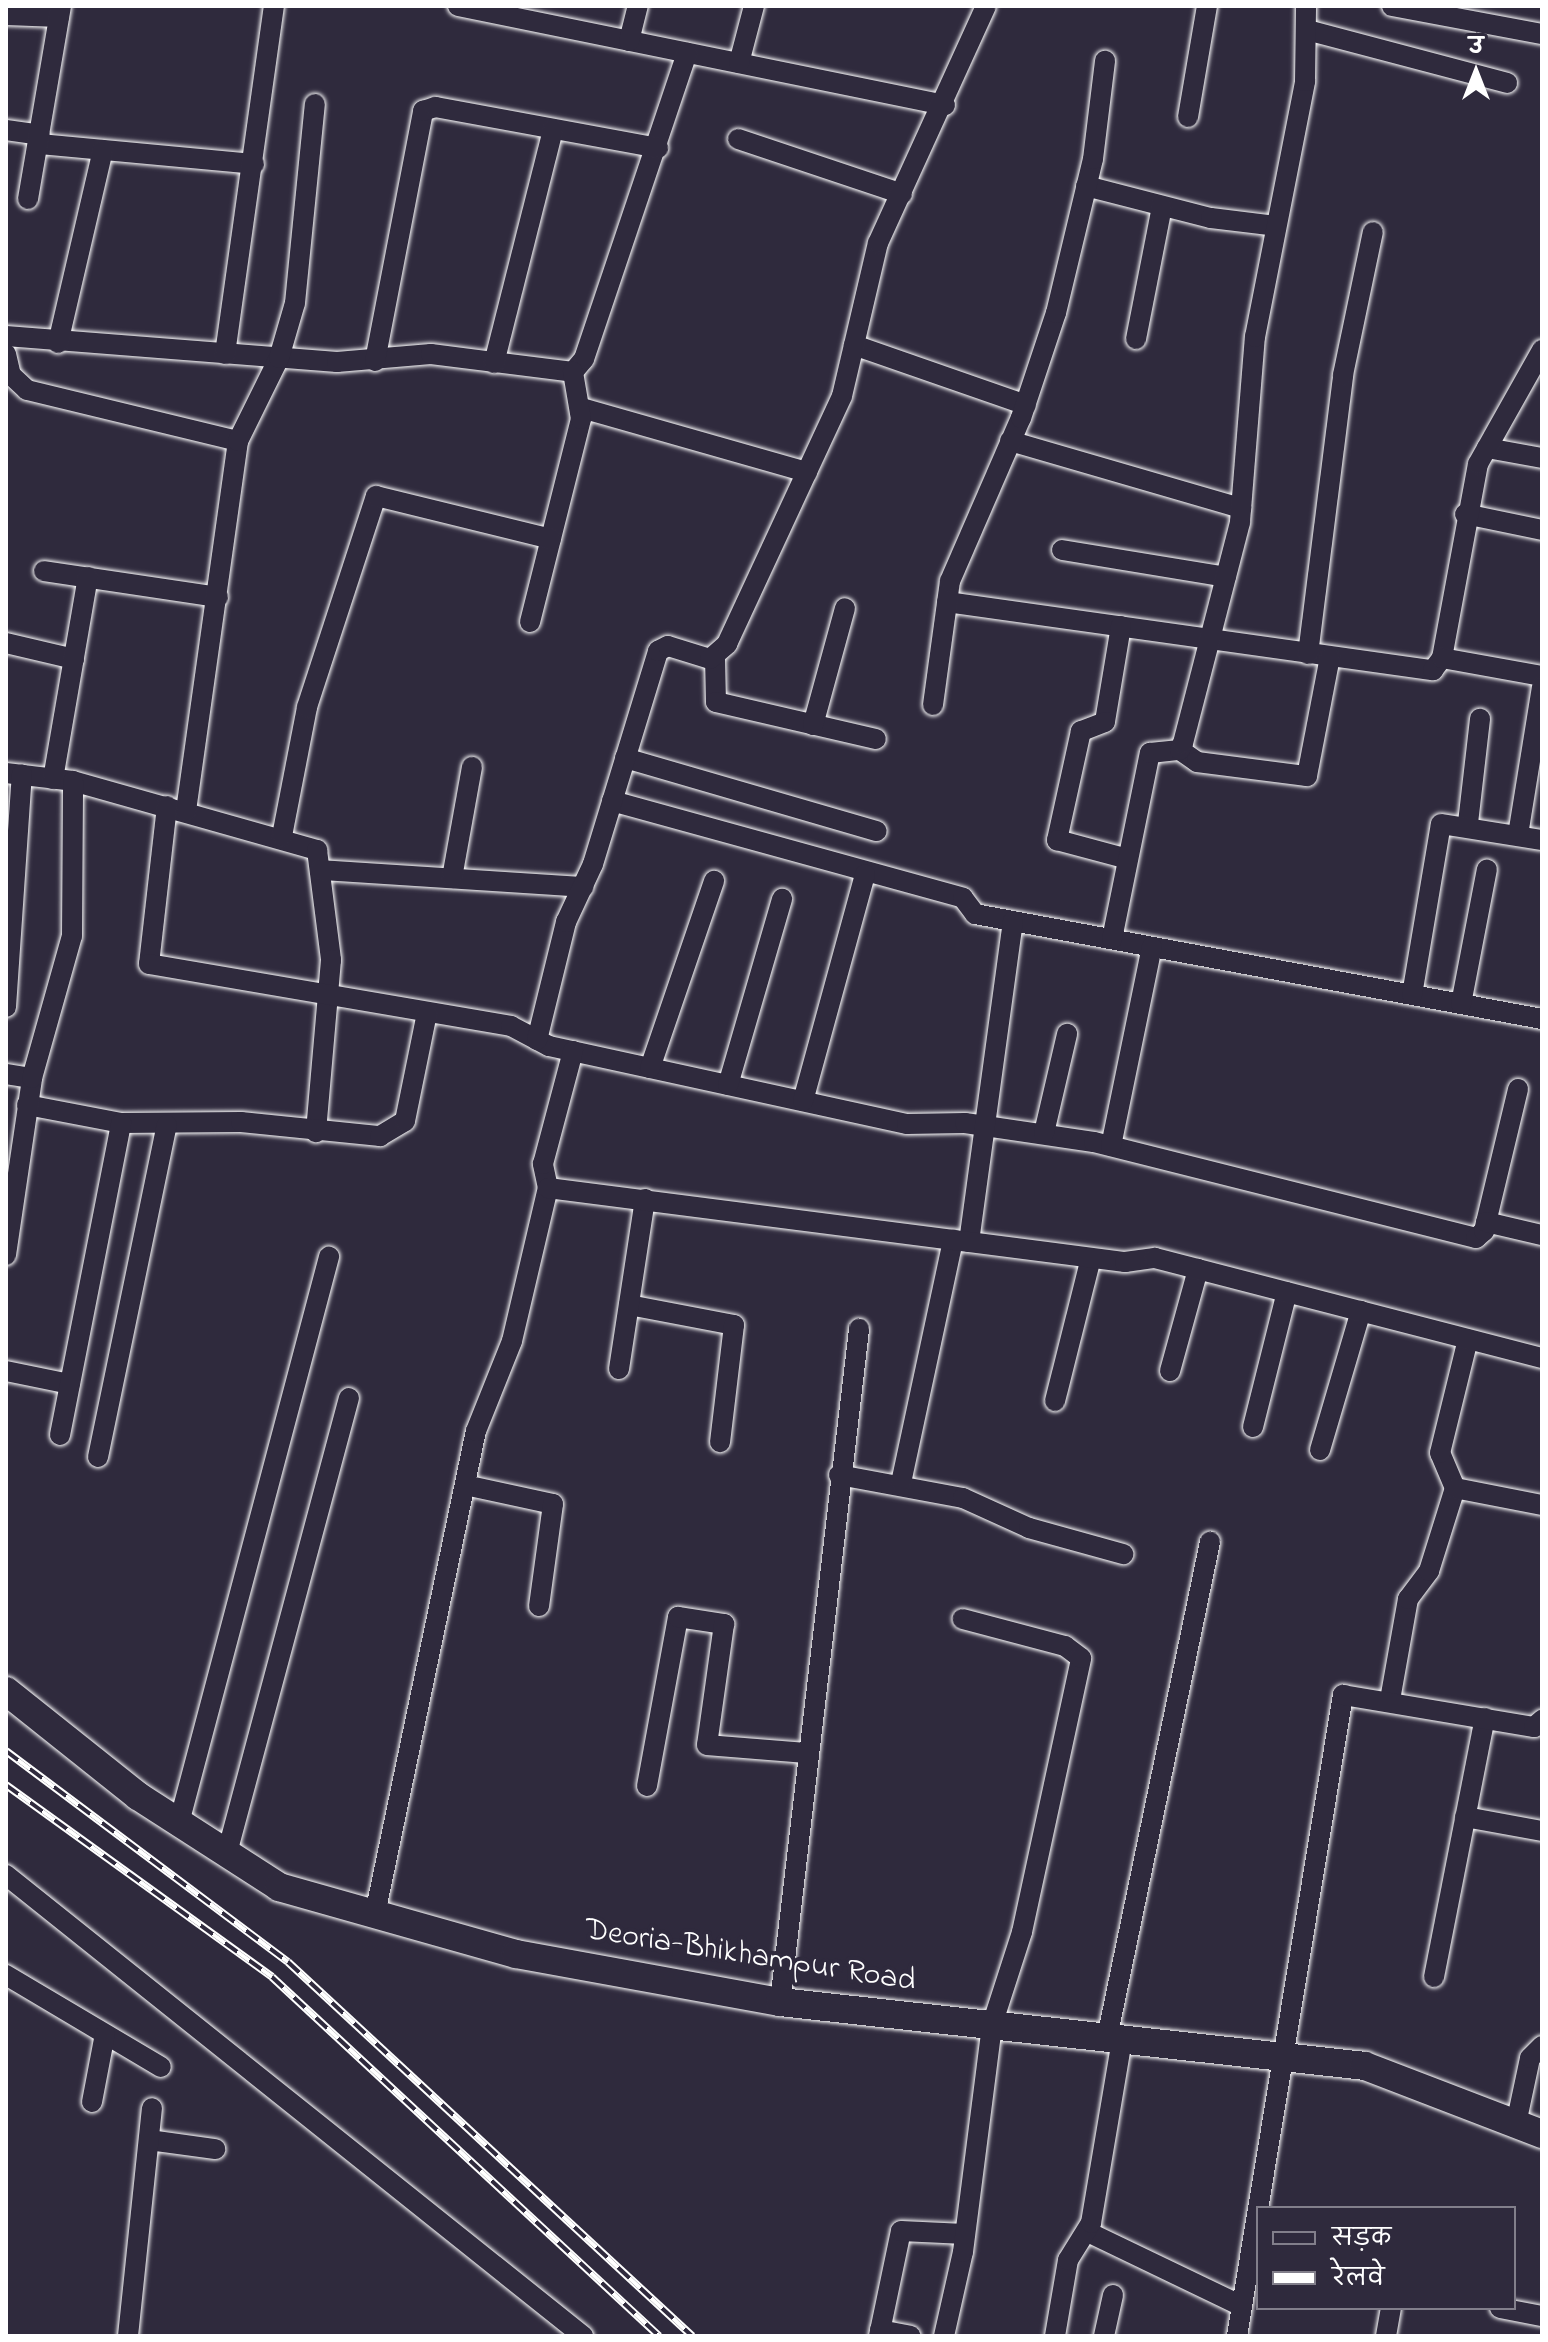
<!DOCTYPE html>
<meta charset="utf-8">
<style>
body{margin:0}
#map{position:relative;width:1548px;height:2342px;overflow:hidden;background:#2f2a3d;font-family:"Indie Flower","Playpen Sans Deva",sans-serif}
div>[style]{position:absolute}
.roads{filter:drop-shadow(0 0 2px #fff) drop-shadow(0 0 2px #fff)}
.minor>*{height:20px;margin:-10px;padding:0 10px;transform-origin:10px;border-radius:10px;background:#2f2a3d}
.secondary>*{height:28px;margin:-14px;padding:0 14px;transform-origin:14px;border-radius:14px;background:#2f2a3d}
.rail>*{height:8px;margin-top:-4px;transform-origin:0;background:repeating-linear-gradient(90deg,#2f2a3d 0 15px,#fff 0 30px);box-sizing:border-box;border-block:2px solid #fff}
span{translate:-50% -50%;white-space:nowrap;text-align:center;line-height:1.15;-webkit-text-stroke:8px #2f2a3d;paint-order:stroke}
.street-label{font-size:32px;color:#fff}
.frame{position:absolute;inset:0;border:8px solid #fff;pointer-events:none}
.legend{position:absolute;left:1256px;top:2206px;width:260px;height:104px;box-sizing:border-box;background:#2f2a3d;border:2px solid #827f8b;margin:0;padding:10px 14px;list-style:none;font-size:24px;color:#fff}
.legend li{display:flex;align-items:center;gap:16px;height:40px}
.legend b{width:40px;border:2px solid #827f8b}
.north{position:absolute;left:1436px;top:32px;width:80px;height:80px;-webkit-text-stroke:6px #2f2a3d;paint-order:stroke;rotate:0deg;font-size:22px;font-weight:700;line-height:32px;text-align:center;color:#fff}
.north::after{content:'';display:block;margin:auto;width:28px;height:36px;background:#fff;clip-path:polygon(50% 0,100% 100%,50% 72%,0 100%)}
</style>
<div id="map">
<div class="roads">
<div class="minor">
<i style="left:458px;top:6px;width:497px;rotate:11.5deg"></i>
<i style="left:1392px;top:6px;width:153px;rotate:10.6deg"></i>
<i style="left:6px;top:15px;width:53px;rotate:2.2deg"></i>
<i style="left:1307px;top:30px;width:207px;rotate:14.8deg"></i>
<i style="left:629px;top:41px;width:36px;rotate:-76deg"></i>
<i style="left:739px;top:63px;width:59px;rotate:-75.3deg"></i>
<i style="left:1188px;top:117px;width:113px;rotate:-80.3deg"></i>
<i style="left:6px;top:130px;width:34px;rotate:8deg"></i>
<i style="left:738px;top:139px;width:173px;rotate:18.5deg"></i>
<i style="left:39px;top:144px;width:216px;rotate:5.3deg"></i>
<i style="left:1086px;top:186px;width:129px;rotate:14.4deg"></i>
<i style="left:1211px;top:218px;width:65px;rotate:7deg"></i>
<i style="left:28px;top:199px;width:196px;rotate:-80.3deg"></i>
<i style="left:6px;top:336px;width:332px;rotate:4.5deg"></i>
<i style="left:337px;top:362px;width:94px;rotate:-4.9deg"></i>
<i style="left:431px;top:354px;width:143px;rotate:7.2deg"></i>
<i style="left:573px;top:372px;width:17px;rotate:-50deg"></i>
<i style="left:584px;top:359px;width:323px;rotate:-71.4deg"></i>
<i style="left:1136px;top:339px;width:135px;rotate:-78.9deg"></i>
<i style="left:58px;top:343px;width:198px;rotate:-76.9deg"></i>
<i style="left:854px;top:345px;width:182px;rotate:19.2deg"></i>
<i style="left:6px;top:354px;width:22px;rotate:77deg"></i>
<i style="left:11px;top:375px;width:22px;rotate:43deg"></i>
<i style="left:27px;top:390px;width:217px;rotate:13.6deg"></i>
<i style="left:225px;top:354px;width:351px;rotate:-82deg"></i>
<i style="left:375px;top:361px;width:255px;rotate:-79.1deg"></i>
<i style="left:423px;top:111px;width:13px;rotate:-18deg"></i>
<i style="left:435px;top:107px;width:227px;rotate:10.4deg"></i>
<i style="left:494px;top:363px;width:241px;rotate:-75.8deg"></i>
<i style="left:582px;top:408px;width:234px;rotate:15.9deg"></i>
<i style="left:1010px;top:441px;width:241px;rotate:16.2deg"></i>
<i style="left:1487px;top:448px;width:56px;rotate:10.3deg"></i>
<i style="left:1465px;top:514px;width:79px;rotate:11.7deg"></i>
<i style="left:1062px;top:550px;width:166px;rotate:9.3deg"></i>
<i style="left:44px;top:571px;width:176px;rotate:8.5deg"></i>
<i style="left:947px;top:602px;width:491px;rotate:8deg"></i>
<i style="left:1433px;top:670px;width:15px;rotate:-53deg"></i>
<i style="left:1442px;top:658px;width:197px;rotate:-79.5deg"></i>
<i style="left:1478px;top:464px;width:131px;rotate:-60.7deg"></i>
<i style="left:530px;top:622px;width:209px;rotate:-75.9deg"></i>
<i style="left:581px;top:419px;width:48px;rotate:-99.7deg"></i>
<i style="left:1121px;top:626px;width:97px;rotate:99.5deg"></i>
<i style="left:1105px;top:722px;width:26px;rotate:159deg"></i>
<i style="left:1081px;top:731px;width:112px;rotate:102.4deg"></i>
<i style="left:1057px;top:840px;width:73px;rotate:15deg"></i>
<i style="left:6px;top:643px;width:70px;rotate:13.2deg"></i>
<i style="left:1308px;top:654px;width:281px;rotate:-82.8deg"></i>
<i style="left:1343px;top:375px;width:146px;rotate:-78.2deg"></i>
<i style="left:715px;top:658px;width:44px;rotate:88.7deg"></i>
<i style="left:716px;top:702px;width:164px;rotate:13deg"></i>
<i style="left:1442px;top:658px;width:102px;rotate:10.2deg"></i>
<i style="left:933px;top:705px;width:125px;rotate:-82.2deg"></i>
<i style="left:950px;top:581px;width:178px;rotate:-66.5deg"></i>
<i style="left:1021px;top:418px;width:111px;rotate:-71.6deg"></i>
<i style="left:1056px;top:313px;width:158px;rotate:-76.5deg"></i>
<i style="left:1093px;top:159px;width:99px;rotate:-83deg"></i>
<i style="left:813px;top:725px;width:121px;rotate:-74.7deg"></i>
<i style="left:1180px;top:750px;width:21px;rotate:35deg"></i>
<i style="left:1197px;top:762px;width:111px;rotate:7.3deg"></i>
<i style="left:1307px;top:776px;width:121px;rotate:-79.1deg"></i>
<i style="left:625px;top:758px;width:262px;rotate:16.2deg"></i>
<i style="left:6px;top:773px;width:67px;rotate:6.8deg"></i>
<i style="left:73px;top:781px;width:254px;rotate:15.8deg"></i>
<i style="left:317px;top:850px;width:111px;rotate:82.7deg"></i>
<i style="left:331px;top:960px;width:173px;rotate:95deg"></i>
<i style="left:53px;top:779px;width:205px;rotate:-80.2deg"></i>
<i style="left:612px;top:801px;width:364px;rotate:15.4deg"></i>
<i style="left:963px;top:898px;width:20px;rotate:53deg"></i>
<i style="left:975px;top:914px;width:577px;rotate:10.49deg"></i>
<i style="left:167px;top:806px;width:159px;rotate:96.5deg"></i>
<i style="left:149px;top:964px;width:367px;rotate:9.7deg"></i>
<i style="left:511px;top:1026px;width:43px;rotate:27.8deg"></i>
<i style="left:549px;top:1046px;width:366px;rotate:12.3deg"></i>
<i style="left:907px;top:1124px;width:58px;rotate:-1deg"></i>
<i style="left:965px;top:1123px;width:130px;rotate:8.4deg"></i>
<i style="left:1094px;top:1142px;width:394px;rotate:14.1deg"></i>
<i style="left:1476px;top:1238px;width:11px;rotate:-41deg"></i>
<i style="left:1484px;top:1231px;width:146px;rotate:-76.5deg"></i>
<i style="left:186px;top:811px;width:374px;rotate:-82deg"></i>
<i style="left:238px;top:441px;width:93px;rotate:-63.7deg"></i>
<i style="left:279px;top:358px;width:57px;rotate:-73.8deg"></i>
<i style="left:295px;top:303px;width:200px;rotate:-84.3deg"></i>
<i style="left:1468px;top:823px;width:105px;rotate:-83.4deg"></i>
<i style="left:1518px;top:835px;width:150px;rotate:-80.8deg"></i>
<i style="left:282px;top:836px;width:131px;rotate:-79deg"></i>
<i style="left:307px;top:707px;width:222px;rotate:-71.9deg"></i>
<i style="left:376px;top:496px;width:180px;rotate:13.8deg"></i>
<i style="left:321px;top:870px;width:263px;rotate:3.7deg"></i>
<i style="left:452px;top:878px;width:113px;rotate:-79.8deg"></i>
<i style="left:1112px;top:939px;width:190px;rotate:-78.5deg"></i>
<i style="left:1150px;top:753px;width:30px;rotate:-6deg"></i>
<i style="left:1180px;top:750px;width:8px;rotate:-67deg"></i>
<i style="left:1183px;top:743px;width:228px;rotate:-75.5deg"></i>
<i style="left:1240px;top:522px;width:186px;rotate:-85.4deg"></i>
<i style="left:1255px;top:337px;width:261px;rotate:-78.9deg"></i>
<i style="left:1305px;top:81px;width:75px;rotate:-89.2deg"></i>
<i style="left:1412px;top:995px;width:173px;rotate:-80.4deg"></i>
<i style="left:1441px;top:824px;width:102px;rotate:9deg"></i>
<i style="left:1461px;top:1004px;width:137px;rotate:-79.1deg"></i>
<i style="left:6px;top:1007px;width:233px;rotate:-86.1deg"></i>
<i style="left:537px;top:1040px;width:122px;rotate:-76.2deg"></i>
<i style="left:566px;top:922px;width:64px;rotate:-65deg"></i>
<i style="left:593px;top:864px;width:223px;rotate:-73deg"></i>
<i style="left:658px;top:651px;width:11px;rotate:-27deg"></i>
<i style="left:668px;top:646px;width:44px;rotate:17.2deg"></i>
<i style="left:710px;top:659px;width:23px;rotate:-41deg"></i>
<i style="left:727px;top:644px;width:273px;rotate:-65.1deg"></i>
<i style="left:842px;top:396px;width:157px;rotate:-76.8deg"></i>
<i style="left:878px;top:243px;width:260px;rotate:-65.5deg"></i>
<i style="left:650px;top:1068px;width:198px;rotate:-71.1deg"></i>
<i style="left:6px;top:1074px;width:26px;rotate:9deg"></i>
<i style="left:728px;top:1085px;width:194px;rotate:-73.8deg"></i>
<i style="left:803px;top:1101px;width:235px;rotate:-74.7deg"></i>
<i style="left:27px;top:1105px;width:96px;rotate:10.8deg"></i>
<i style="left:121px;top:1123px;width:120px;rotate:-0.5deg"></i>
<i style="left:241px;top:1122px;width:140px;rotate:5.8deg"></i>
<i style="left:380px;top:1136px;width:29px;rotate:-31deg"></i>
<i style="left:405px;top:1121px;width:110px;rotate:-78.5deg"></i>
<i style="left:1044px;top:1133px;width:102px;rotate:-76.9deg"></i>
<i style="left:1111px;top:1146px;width:203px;rotate:-78.4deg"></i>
<i style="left:548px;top:1188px;width:25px;rotate:-102deg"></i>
<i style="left:543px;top:1164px;width:117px;rotate:-75.1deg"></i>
<i style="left:1486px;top:1222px;width:57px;rotate:13.1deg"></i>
<i style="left:969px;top:1242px;width:324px;rotate:-82.2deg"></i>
<i style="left:6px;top:1255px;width:179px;rotate:-81.6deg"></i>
<i style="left:32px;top:1078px;width:148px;rotate:-74.3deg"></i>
<i style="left:72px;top:936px;width:155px;rotate:-89.6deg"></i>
<i style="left:629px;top:1305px;width:107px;rotate:10.8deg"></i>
<i style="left:734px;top:1325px;width:118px;rotate:96.8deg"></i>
<i style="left:619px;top:1369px;width:172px;rotate:-81.3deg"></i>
<i style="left:6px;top:1371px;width:65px;rotate:11.5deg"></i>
<i style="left:1170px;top:1371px;width:106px;rotate:-74.6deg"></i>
<i style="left:1055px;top:1401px;width:147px;rotate:-75.9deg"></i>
<i style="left:1253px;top:1427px;width:139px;rotate:-75.9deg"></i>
<i style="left:60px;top:1435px;width:318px;rotate:-78.9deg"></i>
<i style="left:1320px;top:1450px;width:145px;rotate:-73.6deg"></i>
<i style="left:98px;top:1457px;width:339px;rotate:-78.3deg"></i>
<i style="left:839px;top:1475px;width:126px;rotate:10.5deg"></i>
<i style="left:963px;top:1498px;width:72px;rotate:24.4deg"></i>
<i style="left:1029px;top:1528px;width:98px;rotate:15.5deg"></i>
<i style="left:901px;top:1483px;width:249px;rotate:-77.9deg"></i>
<i style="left:465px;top:1485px;width:90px;rotate:12.2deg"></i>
<i style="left:553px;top:1504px;width:103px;rotate:97.8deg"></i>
<i style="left:1455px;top:1488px;width:38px;rotate:-113deg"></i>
<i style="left:1440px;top:1453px;width:117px;rotate:-76.2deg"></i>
<i style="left:1390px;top:1700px;width:103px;rotate:-79.9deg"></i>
<i style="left:1408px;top:1599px;width:35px;rotate:-53deg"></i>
<i style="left:1429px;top:1571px;width:87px;rotate:-72.6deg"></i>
<i style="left:1455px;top:1488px;width:89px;rotate:11.1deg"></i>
<i style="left:647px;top:1786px;width:172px;rotate:-79.6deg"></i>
<i style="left:678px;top:1617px;width:47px;rotate:8.7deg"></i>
<i style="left:724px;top:1624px;width:122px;rotate:98deg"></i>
<i style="left:707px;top:1745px;width:99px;rotate:4.6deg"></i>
<i style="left:1465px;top:1817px;width:78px;rotate:10.3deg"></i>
<i style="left:179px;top:1823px;width:586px;rotate:-75.16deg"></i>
<i style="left:227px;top:1853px;width:471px;rotate:-75deg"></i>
<i style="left:6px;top:1875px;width:739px;rotate:38.62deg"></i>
<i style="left:375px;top:1914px;width:493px;rotate:-78.2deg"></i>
<i style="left:476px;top:1431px;width:97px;rotate:-68.2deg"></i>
<i style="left:512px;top:1341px;width:157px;rotate:-76.8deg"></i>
<i style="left:548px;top:1188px;width:582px;rotate:7.31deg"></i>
<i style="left:1125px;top:1262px;width:30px;rotate:-8deg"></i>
<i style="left:1155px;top:1258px;width:400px;rotate:14.5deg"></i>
<i style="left:6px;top:1975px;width:180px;rotate:30.7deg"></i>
<i style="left:1434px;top:1977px;width:264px;rotate:-78.9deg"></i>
<i style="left:780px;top:2002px;width:678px;rotate:-83.3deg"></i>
<i style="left:1107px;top:2038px;width:507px;rotate:-78.27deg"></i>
<i style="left:92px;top:2102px;width:69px;rotate:-79.2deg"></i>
<i style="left:1516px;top:2124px;width:67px;rotate:-78deg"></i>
<i style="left:1530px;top:2058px;width:17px;rotate:-45deg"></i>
<i style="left:149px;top:2140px;width:67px;rotate:7.8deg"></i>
<i style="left:1088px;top:2232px;width:169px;rotate:25.7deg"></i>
<i style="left:1500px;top:2308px;width:43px;rotate:10.8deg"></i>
<i style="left:880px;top:2330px;width:31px;rotate:11deg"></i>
<i style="left:128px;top:2336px;width:229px;rotate:-84deg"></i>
<i style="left:879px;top:2336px;width:107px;rotate:-78.2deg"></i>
<i style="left:901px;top:2231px;width:64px;rotate:2.7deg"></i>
<i style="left:944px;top:2336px;width:86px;rotate:-77.3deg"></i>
<i style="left:963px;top:2252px;width:229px;rotate:-82.7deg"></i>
<i style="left:992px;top:2025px;width:98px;rotate:-72.1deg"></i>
<i style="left:1022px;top:1932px;width:280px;rotate:-77.8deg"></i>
<i style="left:1081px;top:1658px;width:20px;rotate:-143deg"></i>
<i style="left:1065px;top:1646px;width:106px;rotate:-165.2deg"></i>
<i style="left:1055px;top:2336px;width:77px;rotate:-80.3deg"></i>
<i style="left:1068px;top:2260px;width:44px;rotate:-58.1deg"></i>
<i style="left:1091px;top:2223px;width:186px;rotate:-80.4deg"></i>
<i style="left:1104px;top:2336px;width:42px;rotate:-77.6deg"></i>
<i style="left:1237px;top:2336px;width:650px;rotate:-80.61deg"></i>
<i style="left:1343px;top:1695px;width:194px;rotate:9.5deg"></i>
<i style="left:1534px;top:1727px;width:11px;rotate:-41deg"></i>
<i style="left:1386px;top:2336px;width:28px;rotate:-80deg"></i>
</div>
<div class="secondary">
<i style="left:6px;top:1691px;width:169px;rotate:38.5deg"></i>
<i style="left:138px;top:1796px;width:168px;rotate:32.8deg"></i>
<i style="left:279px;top:1887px;width:246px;rotate:15.8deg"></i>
<i style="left:516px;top:1954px;width:268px;rotate:10.3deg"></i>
<i style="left:780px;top:2002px;width:588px;rotate:6.24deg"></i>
<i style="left:1365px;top:2066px;width:190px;rotate:21deg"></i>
</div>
</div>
<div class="rail">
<i style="left:6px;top:1751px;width:352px;rotate:36.8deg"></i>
<i style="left:288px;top:1962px;width:551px;rotate:42.79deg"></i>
<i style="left:6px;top:1785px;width:328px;rotate:35.8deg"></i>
<i style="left:272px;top:1977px;width:528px;rotate:42.85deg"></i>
</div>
<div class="street-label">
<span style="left:750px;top:1957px;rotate:9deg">Deoria-Bhikhampur Road</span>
</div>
<div class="frame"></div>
<ul class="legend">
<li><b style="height:10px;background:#2f2a3d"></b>सड़क</li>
<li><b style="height:10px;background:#fff"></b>रेलवे</li>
</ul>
<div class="north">उ</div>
</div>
